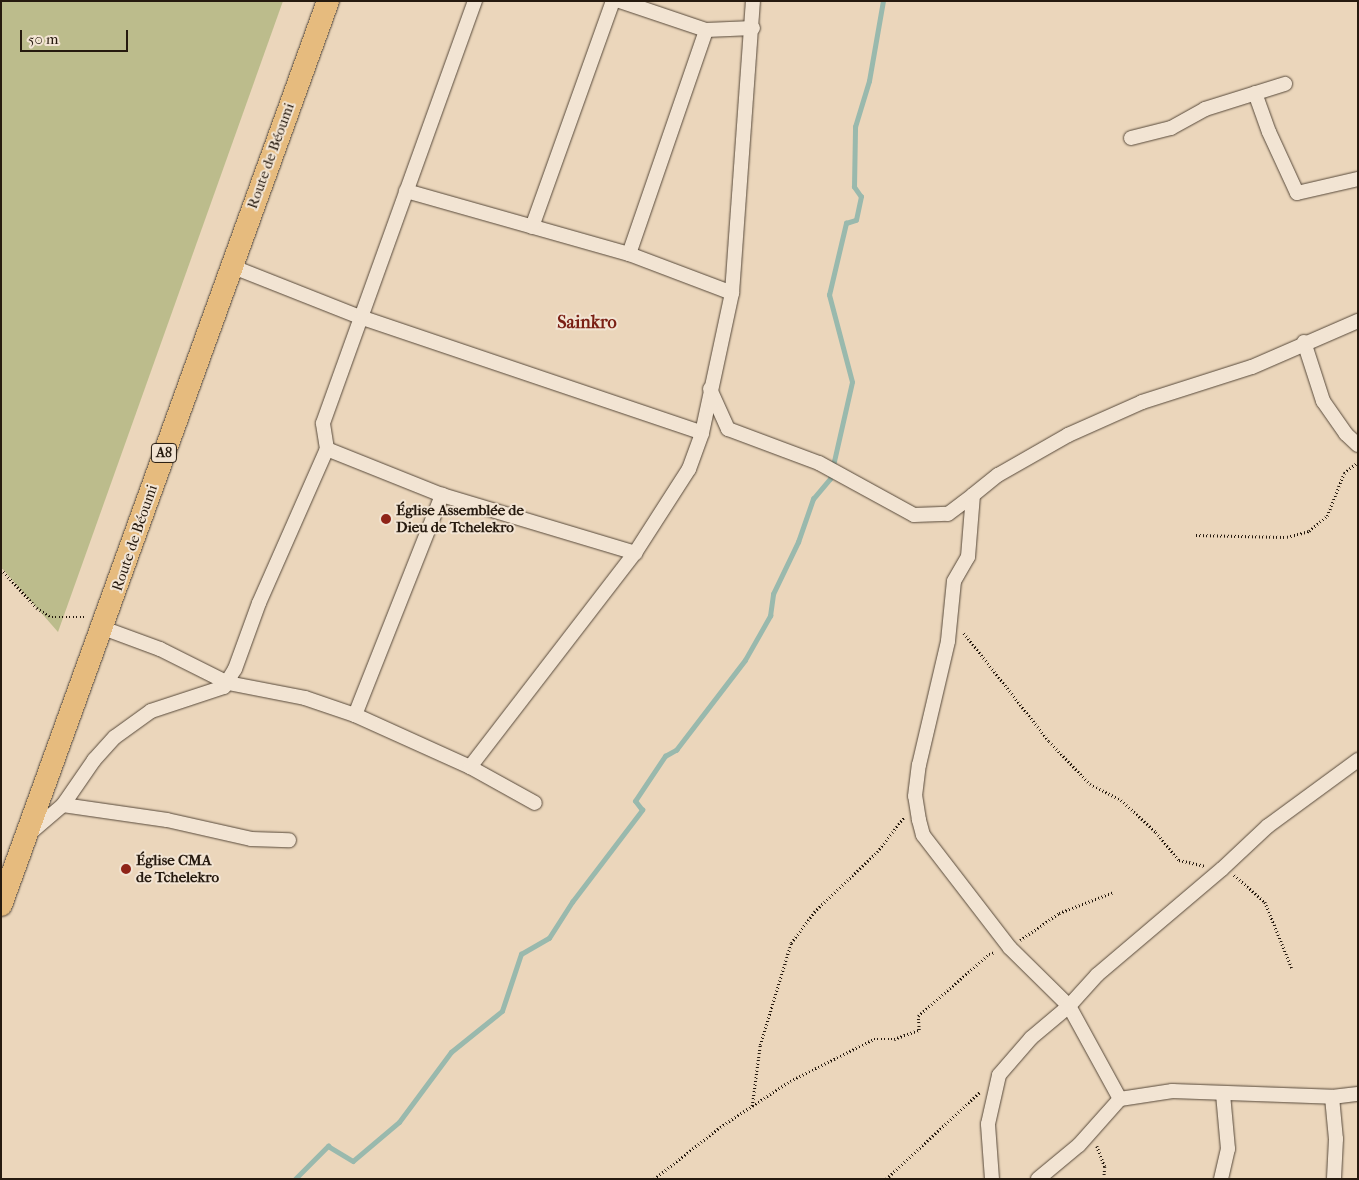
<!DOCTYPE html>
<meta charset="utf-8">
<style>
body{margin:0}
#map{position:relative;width:1359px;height:1180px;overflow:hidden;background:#ebd6bb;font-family:"IM FELL French Canon",serif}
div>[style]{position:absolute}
.green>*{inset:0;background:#bcbc8c}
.stream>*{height:4.5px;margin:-2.25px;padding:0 2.25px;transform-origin:2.25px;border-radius:2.25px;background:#99b9ad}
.path>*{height:2.5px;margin-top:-1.25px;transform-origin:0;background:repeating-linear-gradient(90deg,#261a0f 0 1px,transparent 0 3.5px)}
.roads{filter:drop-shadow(0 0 1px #57493a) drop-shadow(0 0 1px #57493a)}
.street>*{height:14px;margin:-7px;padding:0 7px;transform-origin:7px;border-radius:7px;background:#f2e4d3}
.primary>*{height:22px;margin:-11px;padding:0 11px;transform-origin:11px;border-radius:11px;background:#e6bb7e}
.dots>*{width:14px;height:14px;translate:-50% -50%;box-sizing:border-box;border:2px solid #f2e4d3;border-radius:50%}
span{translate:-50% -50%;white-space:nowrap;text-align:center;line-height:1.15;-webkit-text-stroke:4px #f2e4d3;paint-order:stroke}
.shield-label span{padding:1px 4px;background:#f2e4d3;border:1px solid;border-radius:4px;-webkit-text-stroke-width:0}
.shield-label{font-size:14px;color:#261a0f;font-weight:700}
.street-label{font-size:15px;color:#261a0f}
.poi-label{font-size:15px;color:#261a0f;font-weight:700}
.left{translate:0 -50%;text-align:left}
.quarter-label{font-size:18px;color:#7a1f14;font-weight:700}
.frame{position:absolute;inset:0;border:2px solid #261a0f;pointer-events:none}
.scale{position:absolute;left:20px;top:30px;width:108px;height:22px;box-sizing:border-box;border:2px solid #261a0f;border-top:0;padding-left:6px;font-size:15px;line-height:18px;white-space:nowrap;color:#261a0f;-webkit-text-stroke:4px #f2e4d3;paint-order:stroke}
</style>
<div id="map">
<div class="green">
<i style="clip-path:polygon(1px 1px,283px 1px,58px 632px,1px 567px)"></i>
</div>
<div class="stream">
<i style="left:295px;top:1179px;width:47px;rotate:-45deg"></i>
<i style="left:328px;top:1146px;width:29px;rotate:31deg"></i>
<i style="left:353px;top:1161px;width:60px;rotate:-40.3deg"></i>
<i style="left:399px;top:1122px;width:87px;rotate:-53.4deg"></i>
<i style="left:451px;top:1052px;width:65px;rotate:-38.8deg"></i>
<i style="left:502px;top:1011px;width:60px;rotate:-71.6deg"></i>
<i style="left:521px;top:954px;width:32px;rotate:-30deg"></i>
<i style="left:549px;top:938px;width:43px;rotate:-57.4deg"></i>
<i style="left:572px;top:902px;width:116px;rotate:-52.7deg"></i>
<i style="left:642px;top:810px;width:11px;rotate:-128deg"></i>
<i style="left:635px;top:801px;width:54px;rotate:-56.3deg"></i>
<i style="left:665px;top:756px;width:13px;rotate:-29deg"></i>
<i style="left:676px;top:750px;width:113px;rotate:-52.5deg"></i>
<i style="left:745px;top:660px;width:51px;rotate:-60.4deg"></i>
<i style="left:770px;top:616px;width:22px;rotate:-82deg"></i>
<i style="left:773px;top:594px;width:58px;rotate:-64.3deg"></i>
<i style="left:798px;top:542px;width:46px;rotate:-70.8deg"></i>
<i style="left:813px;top:499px;width:26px;rotate:-50deg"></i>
<i style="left:830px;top:479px;width:99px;rotate:-77.2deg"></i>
<i style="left:852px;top:382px;width:90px;rotate:-104.8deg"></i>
<i style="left:829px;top:295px;width:74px;rotate:-76.7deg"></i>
<i style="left:846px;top:223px;width:10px;rotate:-17deg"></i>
<i style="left:856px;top:220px;width:24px;rotate:-78deg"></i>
<i style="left:861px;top:197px;width:12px;rotate:-125deg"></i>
<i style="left:854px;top:187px;width:60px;rotate:-89deg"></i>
<i style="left:855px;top:127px;width:48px;rotate:-73.1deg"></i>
<i style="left:869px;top:81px;width:81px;rotate:-80.1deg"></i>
</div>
<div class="path">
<i style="left:1196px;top:535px;width:91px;rotate:1.3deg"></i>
<i style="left:1287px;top:537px;width:23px;rotate:-15deg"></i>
<i style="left:1309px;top:531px;width:23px;rotate:-40deg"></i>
<i style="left:1327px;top:516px;width:46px;rotate:-68.4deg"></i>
<i style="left:1344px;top:473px;width:18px;rotate:-38deg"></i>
<i style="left:1px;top:569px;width:53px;rotate:47.3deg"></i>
<i style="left:37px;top:608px;width:17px;rotate:31deg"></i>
<i style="left:52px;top:617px;width:33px"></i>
<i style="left:964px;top:633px;width:137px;rotate:51.8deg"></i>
<i style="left:1049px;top:741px;width:59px;rotate:46.4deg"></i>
<i style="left:1090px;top:784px;width:35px;rotate:27deg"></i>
<i style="left:1121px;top:800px;width:47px;rotate:42.4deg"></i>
<i style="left:1156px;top:832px;width:36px;rotate:51deg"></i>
<i style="left:1179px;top:860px;width:27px;rotate:13deg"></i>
<i style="left:1234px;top:875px;width:41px;rotate:41.1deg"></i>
<i style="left:1265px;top:902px;width:71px;rotate:67.8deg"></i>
<i style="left:1020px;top:940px;width:47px;rotate:-34.7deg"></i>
<i style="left:1059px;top:913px;width:59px;rotate:-20.9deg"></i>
<i style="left:752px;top:1106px;width:62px;rotate:-82.5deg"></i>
<i style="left:760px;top:1045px;width:107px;rotate:-73.1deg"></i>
<i style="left:791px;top:943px;width:39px;rotate:-53deg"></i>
<i style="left:814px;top:912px;width:87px;rotate:-43.6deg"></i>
<i style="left:877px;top:852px;width:44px;rotate:-52.4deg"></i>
<i style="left:1097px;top:1146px;width:22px;rotate:69deg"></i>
<i style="left:1105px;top:1167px;width:12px;rotate:95deg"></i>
<i style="left:654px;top:1179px;width:84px;rotate:-38.2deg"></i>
<i style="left:720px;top:1127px;width:84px;rotate:-33.3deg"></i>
<i style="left:790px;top:1081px;width:94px;rotate:-26.6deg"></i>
<i style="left:874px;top:1039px;width:20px"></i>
<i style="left:894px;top:1039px;width:27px;rotate:-20deg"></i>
<i style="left:919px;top:1030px;width:14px;rotate:-94deg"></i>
<i style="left:918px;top:1016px;width:94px;rotate:-41.1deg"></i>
<i style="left:989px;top:954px;width:6px;rotate:-18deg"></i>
<i style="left:886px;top:1179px;width:128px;rotate:-42.8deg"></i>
</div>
<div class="roads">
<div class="street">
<i style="left:620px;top:1px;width:91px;rotate:18.6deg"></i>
<i style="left:706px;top:30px;width:47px;rotate:-2.4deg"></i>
<i style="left:1255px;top:93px;width:41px;rotate:70.3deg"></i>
<i style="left:1269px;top:132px;width:67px;rotate:65.3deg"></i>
<i style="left:1297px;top:193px;width:63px;rotate:-12.9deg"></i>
<i style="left:1131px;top:138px;width:41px;rotate:-14deg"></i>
<i style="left:1171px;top:128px;width:39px;rotate:-29deg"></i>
<i style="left:1205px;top:109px;width:84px;rotate:-17.4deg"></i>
<i style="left:406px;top:191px;width:232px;rotate:15.8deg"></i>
<i style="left:629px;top:254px;width:110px;rotate:20.7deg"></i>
<i style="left:532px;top:227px;width:240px;rotate:-70.3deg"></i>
<i style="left:629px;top:254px;width:237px;rotate:-71deg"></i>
<i style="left:231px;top:266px;width:139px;rotate:21.6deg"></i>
<i style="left:360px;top:317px;width:361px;rotate:18.7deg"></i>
<i style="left:1304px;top:342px;width:62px;rotate:72.1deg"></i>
<i style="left:1323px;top:401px;width:40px;rotate:55.1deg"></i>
<i style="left:1346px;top:434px;width:16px;rotate:43deg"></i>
<i style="left:710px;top:389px;width:44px;rotate:65.8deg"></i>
<i style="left:728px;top:429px;width:97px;rotate:20.5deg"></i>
<i style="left:819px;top:463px;width:108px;rotate:28.7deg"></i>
<i style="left:914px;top:515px;width:34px;rotate:-2deg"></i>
<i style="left:948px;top:514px;width:31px;rotate:-37deg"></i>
<i style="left:327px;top:449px;width:124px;rotate:21.8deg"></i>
<i style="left:442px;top:495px;width:202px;rotate:16.7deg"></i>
<i style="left:103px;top:628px;width:61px;rotate:20.2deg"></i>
<i style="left:160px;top:649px;width:76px;rotate:26.6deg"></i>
<i style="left:228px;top:683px;width:78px;rotate:11deg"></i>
<i style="left:305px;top:698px;width:53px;rotate:18.8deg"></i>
<i style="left:355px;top:715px;width:126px;rotate:24.3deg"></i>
<i style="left:470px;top:767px;width:74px;rotate:29deg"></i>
<i style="left:355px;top:715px;width:237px;rotate:-68.4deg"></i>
<i style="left:470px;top:767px;width:270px;rotate:-52.4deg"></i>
<i style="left:635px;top:553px;width:100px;rotate:-57.3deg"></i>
<i style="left:689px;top:469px;width:38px;rotate:-70deg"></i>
<i style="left:702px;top:433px;width:143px;rotate:-77.9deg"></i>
<i style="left:732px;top:293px;width:293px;rotate:-85.9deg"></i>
<i style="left:63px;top:805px;width:105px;rotate:8.2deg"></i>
<i style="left:167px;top:820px;width:86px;rotate:12.7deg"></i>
<i style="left:251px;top:839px;width:38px;rotate:2deg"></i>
<i style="left:29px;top:834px;width:45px;rotate:-40.5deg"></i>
<i style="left:63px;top:805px;width:55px;rotate:-55.4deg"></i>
<i style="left:94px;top:760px;width:31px;rotate:-48deg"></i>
<i style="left:115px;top:737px;width:44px;rotate:-35.8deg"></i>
<i style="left:151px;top:711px;width:77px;rotate:-18.2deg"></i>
<i style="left:224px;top:687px;width:21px;rotate:-59deg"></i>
<i style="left:235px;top:669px;width:70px;rotate:-70deg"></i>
<i style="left:259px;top:603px;width:168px;rotate:-66.2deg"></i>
<i style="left:327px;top:449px;width:26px;rotate:-99deg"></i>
<i style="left:323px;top:423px;width:449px;rotate:-70.2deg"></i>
<i style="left:1332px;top:1097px;width:42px;rotate:84.6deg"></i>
<i style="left:1336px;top:1139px;width:40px;rotate:92.9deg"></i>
<i style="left:1120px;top:1099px;width:106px;rotate:-118.7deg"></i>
<i style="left:1069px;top:1006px;width:83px;rotate:-135.5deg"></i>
<i style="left:1010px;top:948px;width:143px;rotate:-127.6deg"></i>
<i style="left:923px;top:835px;width:16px;rotate:-105deg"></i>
<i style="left:919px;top:820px;width:24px;rotate:-99deg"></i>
<i style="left:915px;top:796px;width:31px;rotate:-83deg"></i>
<i style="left:919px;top:765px;width:127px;rotate:-76.8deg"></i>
<i style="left:948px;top:641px;width:60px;rotate:-84.3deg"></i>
<i style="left:954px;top:581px;width:28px;rotate:-60deg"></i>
<i style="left:968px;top:557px;width:62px;rotate:-85.4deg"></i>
<i style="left:973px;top:495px;width:32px;rotate:-39deg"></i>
<i style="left:998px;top:475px;width:81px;rotate:-29.7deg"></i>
<i style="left:1068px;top:435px;width:81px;rotate:-24deg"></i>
<i style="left:1142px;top:402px;width:115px;rotate:-17.7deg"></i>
<i style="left:1252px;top:367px;width:116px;rotate:-23.5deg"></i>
<i style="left:992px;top:1179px;width:55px;rotate:-94.2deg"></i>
<i style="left:988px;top:1124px;width:50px;rotate:-77.3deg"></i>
<i style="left:999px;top:1075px;width:49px;rotate:-49.1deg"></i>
<i style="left:1031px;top:1038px;width:50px;rotate:-40.1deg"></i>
<i style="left:1069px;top:1006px;width:42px;rotate:-47.9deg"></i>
<i style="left:1097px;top:975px;width:164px;rotate:-40.3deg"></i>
<i style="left:1222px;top:869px;width:63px;rotate:-43.1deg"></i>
<i style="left:1268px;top:826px;width:112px;rotate:-36.3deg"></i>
<i style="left:1038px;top:1179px;width:53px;rotate:-39.7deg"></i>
<i style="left:1079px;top:1145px;width:62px;rotate:-48.3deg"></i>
<i style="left:1120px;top:1099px;width:53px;rotate:-8.7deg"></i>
<i style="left:1172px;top:1091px;width:160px;rotate:2.1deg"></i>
<i style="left:1332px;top:1097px;width:26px;rotate:-7deg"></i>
<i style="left:1221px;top:1179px;width:31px;rotate:-77deg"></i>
<i style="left:1228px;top:1149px;width:55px;rotate:-95.2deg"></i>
</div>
<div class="primary">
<i style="left:1px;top:905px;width:961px;rotate:-70.11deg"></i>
</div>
</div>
<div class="dots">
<i style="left:386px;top:519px;background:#8f2418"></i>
<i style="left:126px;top:869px;background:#8f2418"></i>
</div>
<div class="shield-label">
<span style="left:164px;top:453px">A8</span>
</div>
<div class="street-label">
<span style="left:271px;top:156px;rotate:-70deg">Route de Béoumi</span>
<span style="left:135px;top:538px;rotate:-71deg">Route de Béoumi</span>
</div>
<div class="poi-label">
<span class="left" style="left:396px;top:519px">Église Assemblée de<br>Dieu de Tchelekro</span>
<span class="left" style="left:136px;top:869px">Église CMA<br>de Tchelekro</span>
</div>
<div class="quarter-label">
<span style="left:587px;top:323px">Sainkro</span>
</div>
<div class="frame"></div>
<div class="scale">50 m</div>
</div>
